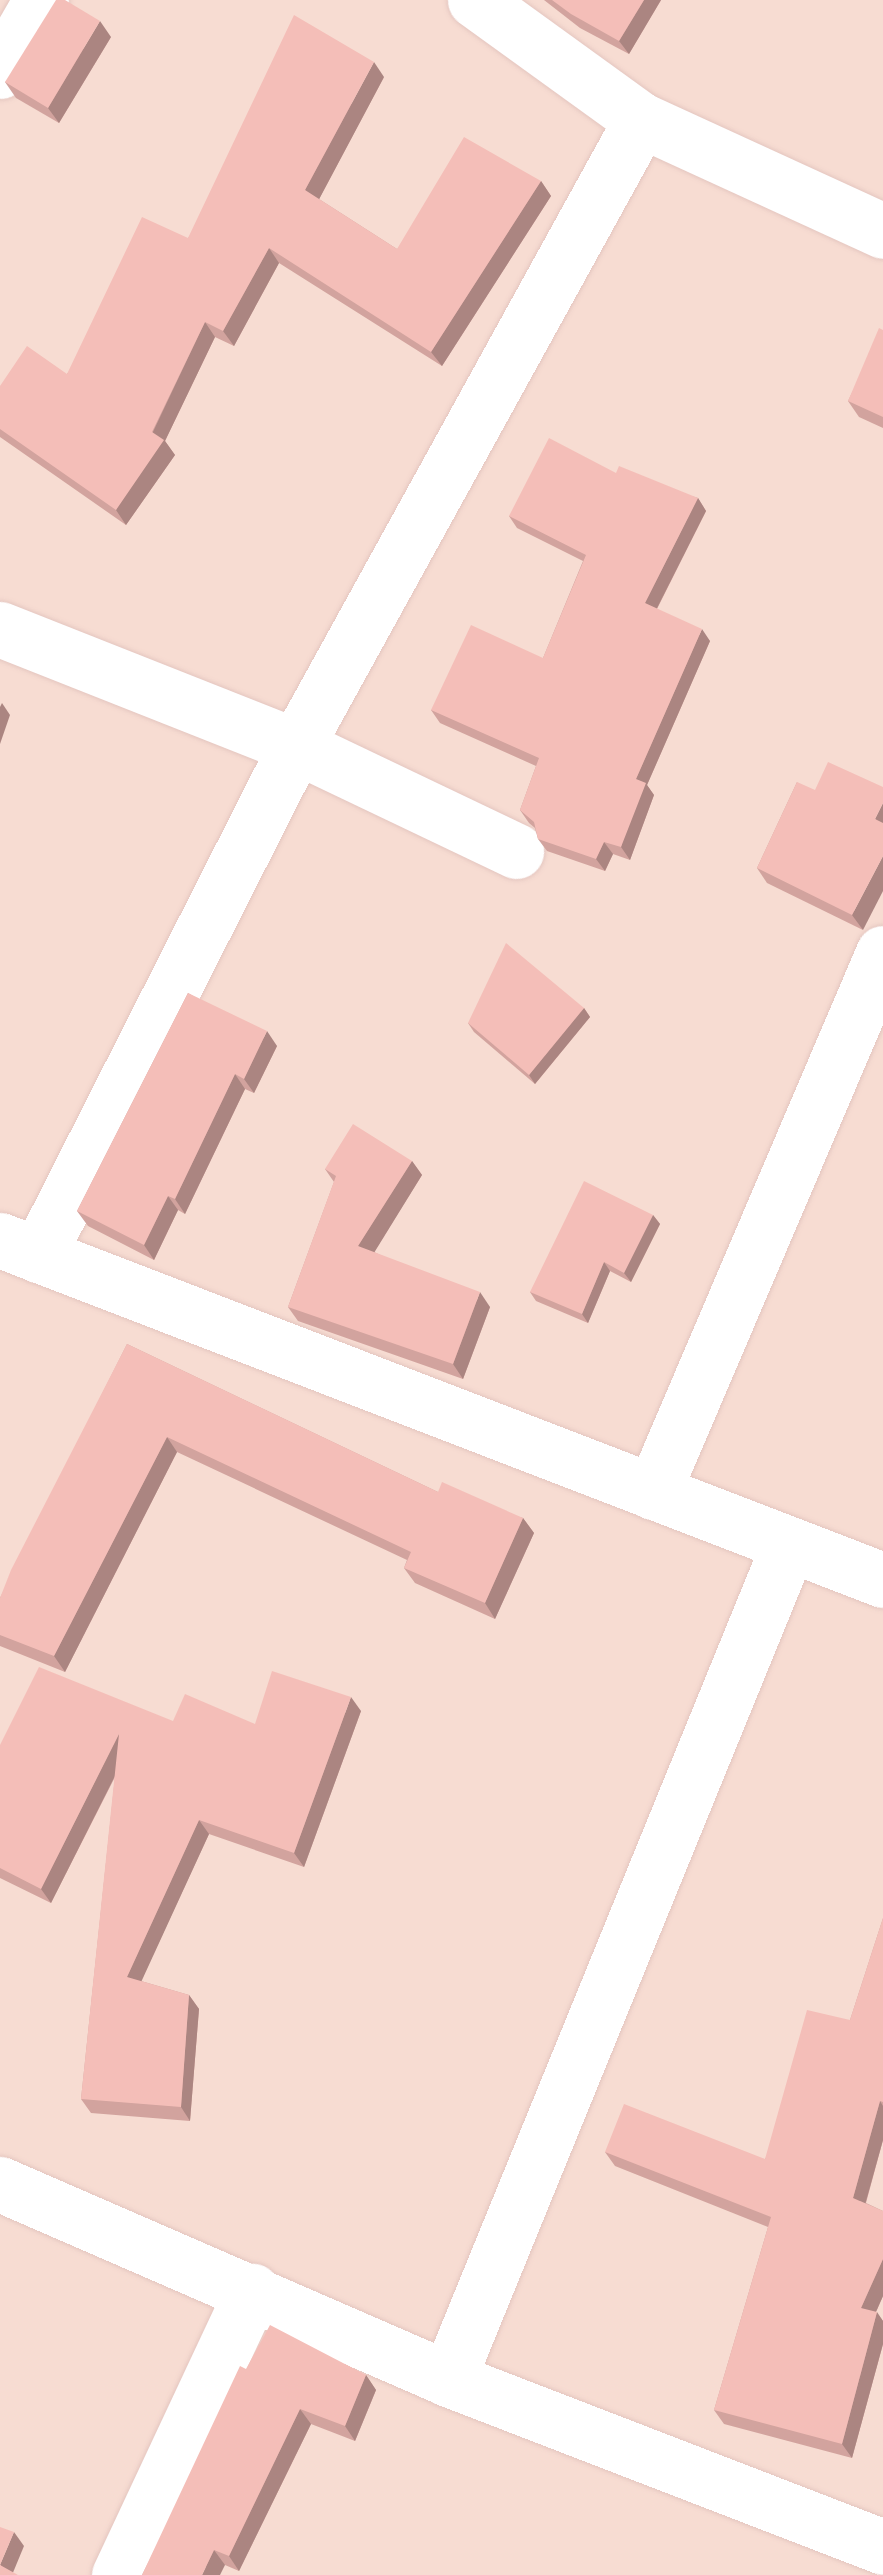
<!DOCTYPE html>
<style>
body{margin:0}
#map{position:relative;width:883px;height:2575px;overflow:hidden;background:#fdeae1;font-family:"Source Sans 3",sans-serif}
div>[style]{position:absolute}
.residential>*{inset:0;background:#f7dcd2}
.roads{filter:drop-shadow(0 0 2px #e4c6c0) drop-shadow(0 0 2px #e4c6c0)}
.street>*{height:55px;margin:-27.5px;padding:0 27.5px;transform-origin:27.5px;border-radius:27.5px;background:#fff}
.wall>*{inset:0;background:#d2a39e}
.shaded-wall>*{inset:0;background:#ab8581}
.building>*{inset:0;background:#f4beb8}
span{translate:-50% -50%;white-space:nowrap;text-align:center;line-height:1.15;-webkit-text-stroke:10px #fff0e8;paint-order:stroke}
</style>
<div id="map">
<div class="residential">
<i style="clip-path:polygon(0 0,883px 0,883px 2575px,0 2575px)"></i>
</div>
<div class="roads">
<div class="street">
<i style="left:475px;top:0;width:205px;rotate:35.9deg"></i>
<i style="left:641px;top:120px;width:266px;rotate:24.6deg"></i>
<i style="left:0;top:71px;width:82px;rotate:-60deg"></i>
<i style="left:0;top:629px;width:318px;rotate:21.6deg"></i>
<i style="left:296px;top:746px;width:244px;rotate:25.5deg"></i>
<i style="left:0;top:1240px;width:946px;rotate:21.06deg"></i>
<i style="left:38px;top:1255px;width:571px;rotate:-63.12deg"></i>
<i style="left:296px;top:746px;width:715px;rotate:-61.14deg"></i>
<i style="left:653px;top:1492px;width:586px;rotate:-66.89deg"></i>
<i style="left:0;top:2184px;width:489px;rotate:23.5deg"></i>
<i style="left:448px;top:2379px;width:466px;rotate:21.1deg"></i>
<i style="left:448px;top:2379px;width:902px;rotate:-67.79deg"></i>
<i style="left:119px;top:2575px;width:314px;rotate:-64.9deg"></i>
</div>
</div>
<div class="wall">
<i style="clip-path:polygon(544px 0,661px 0,629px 54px,580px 28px)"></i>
<i style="clip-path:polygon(111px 37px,59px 123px,16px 98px,5px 82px)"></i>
<i style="clip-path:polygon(384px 77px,319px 199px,397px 249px,541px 181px,551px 196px,442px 366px,279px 263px,234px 346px,215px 337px,165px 441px,175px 455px,126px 525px,0 437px,0 386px,67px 374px,188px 238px)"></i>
<i style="clip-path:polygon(883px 330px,883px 428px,859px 417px,848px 401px)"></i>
<i style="clip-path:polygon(616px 473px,698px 498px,706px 511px,657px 609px,710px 641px,647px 785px,654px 795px,630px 860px,613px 854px,605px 871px,547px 851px,538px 839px,535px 828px,529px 823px,520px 810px,536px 766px,440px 723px,431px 710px,543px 658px,583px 561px,517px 528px,509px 516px)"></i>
<i style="clip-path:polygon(797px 782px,863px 930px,767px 883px,757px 868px)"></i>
<i style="clip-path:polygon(188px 993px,277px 1046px,254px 1093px,245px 1089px,185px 1214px,178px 1210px,154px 1260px,88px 1226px,77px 1211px)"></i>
<i style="clip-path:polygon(584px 1008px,590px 1017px,535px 1084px,474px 1032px,468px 1023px)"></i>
<i style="clip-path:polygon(412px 1161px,422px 1175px,374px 1252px,490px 1307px,463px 1379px,298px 1321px,288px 1307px,334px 1182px,325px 1169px)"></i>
<i style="clip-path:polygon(653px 1215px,660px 1224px,631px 1282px,610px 1271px,588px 1323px,536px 1301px,530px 1292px)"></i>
<i style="clip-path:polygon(127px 1344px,438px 1492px,523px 1518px,534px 1533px,495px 1619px,415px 1583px,404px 1568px,407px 1560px,177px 1452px,65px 1672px,0 1646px,0 1598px)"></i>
<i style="clip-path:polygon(361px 1711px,304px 1867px,209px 1834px,141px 1981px,189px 1995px,199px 2009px,190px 2121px,91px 2113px,81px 2099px,115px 1777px,51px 1903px,0 1878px,0 1745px,173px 1721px,255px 1724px)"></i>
<i style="clip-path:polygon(883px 1918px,883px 2140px,866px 2203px,883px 2211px,883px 2296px,876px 2312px,883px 2321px,883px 2344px,852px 2458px,724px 2424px,714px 2410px,768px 2227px,615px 2166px,605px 2152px,765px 2159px,850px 2020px)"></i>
<i style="clip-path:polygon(246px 2369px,366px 2375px,376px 2390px,355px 2441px,311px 2424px,239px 2571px,225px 2565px,142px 2575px)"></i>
</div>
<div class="shaded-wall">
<i style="clip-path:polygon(644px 0,661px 0,629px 54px,619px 41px)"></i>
<i style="clip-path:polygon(100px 21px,111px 37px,59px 123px,48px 108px)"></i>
<i style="clip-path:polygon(374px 62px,384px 77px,316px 205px,305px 190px)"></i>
<i style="clip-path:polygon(541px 181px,551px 196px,442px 366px,431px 352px)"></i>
<i style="clip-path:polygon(269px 248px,279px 263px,234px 346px,223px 331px)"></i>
<i style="clip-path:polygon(205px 322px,215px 337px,165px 441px,175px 455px,126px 525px,116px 510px)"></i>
<i style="clip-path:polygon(698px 498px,706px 511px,653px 616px,645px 603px)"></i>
<i style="clip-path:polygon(702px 629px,710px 641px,647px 785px,654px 795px,630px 860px,621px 847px,636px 779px)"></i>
<i style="clip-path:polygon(2px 703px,10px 715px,0 744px,0 707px)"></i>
<i style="clip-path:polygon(883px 803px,883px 830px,875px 819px)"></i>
<i style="clip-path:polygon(604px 842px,613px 854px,605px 871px,596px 859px)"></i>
<i style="clip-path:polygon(883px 856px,883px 891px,863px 930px,852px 915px)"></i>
<i style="clip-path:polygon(584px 1008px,590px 1017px,535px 1084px,529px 1075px)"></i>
<i style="clip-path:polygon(267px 1031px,277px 1046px,254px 1093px,244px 1079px)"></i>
<i style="clip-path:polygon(235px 1074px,245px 1089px,185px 1214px,175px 1199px)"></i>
<i style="clip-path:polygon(412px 1161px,422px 1175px,369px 1261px,358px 1246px)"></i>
<i style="clip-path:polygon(168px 1196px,178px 1210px,154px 1260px,144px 1245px)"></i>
<i style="clip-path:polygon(653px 1215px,660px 1224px,631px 1282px,624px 1273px)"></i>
<i style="clip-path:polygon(604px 1262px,610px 1271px,588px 1323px,582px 1314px)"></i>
<i style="clip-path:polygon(480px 1292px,490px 1307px,463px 1379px,453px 1364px)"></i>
<i style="clip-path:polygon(167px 1437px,177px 1452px,65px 1672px,54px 1656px)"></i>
<i style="clip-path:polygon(523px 1518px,534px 1533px,495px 1619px,485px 1603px)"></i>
<i style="clip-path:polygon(351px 1697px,361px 1711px,304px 1867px,294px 1853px)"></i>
<i style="clip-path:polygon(119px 1734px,129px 1748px,51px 1903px,41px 1889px)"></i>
<i style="clip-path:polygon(199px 1820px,209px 1834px,137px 1991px,127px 1977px)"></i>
<i style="clip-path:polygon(189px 1995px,199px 2009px,190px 2121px,181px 2107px)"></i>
<i style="clip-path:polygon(880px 2101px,883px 2106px,883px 2140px,863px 2212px,853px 2198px)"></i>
<i style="clip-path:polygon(883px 2259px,883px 2296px,871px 2323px,861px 2308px)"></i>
<i style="clip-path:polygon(877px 2312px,883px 2321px,883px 2344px,852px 2458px,842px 2444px)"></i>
<i style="clip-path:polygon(366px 2375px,376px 2390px,355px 2441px,345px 2426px)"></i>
<i style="clip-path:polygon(300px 2409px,311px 2424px,239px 2571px,229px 2556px)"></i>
<i style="clip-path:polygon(14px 2532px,24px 2546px,12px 2575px,0 2565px)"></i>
<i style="clip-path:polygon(214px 2550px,225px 2565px,220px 2575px,202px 2575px)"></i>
</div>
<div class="building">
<i style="clip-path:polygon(56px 0,65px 0,100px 21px,48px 108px,5px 82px)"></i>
<i style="clip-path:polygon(552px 0,644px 0,619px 41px,571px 14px)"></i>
<i style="clip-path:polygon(294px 15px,374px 62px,305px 190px,397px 249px,464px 137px,541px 181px,431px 352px,269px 248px,223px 331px,205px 322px,152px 432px,164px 440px,116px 510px,0 429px,0 386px,27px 346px,67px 374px,142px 217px,188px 238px)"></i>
<i style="clip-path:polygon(879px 328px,883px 330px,883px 417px,848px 401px)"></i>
<i style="clip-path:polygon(549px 438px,616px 473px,619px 466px,698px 498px,645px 603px,702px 629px,636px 779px,646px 783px,621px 847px,604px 842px,596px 859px,538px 839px,534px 822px,520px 810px,539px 758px,431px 710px,471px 625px,543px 658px,586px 555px,509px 516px)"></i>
<i style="clip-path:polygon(828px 762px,883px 787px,883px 803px,875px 819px,883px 823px,883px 856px,852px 915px,757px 868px,797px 782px,815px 790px)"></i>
<i style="clip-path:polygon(506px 943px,584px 1008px,529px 1075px,468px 1023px)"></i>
<i style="clip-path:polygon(188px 993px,267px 1031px,244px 1079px,235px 1074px,175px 1199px,168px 1196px,144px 1245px,77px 1211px)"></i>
<i style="clip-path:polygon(353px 1124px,412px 1161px,358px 1246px,480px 1292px,453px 1364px,288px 1307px,336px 1176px,325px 1169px)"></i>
<i style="clip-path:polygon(584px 1181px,653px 1215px,624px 1273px,604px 1262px,582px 1314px,530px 1292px)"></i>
<i style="clip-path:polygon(127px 1344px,438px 1492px,442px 1482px,523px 1518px,485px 1603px,404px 1568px,411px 1552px,167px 1437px,54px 1656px,0 1635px,0 1598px,11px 1570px)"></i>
<i style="clip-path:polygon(39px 1667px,173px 1721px,185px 1694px,255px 1724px,272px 1671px,351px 1697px,294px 1853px,199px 1820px,127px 1977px,189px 1995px,181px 2107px,81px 2099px,119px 1734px,41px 1889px,0 1868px,0 1745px)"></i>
<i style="clip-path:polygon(883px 1918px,883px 2102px,880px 2101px,853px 2198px,883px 2211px,883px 2259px,861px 2308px,877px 2312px,842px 2444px,714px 2410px,771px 2217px,605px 2152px,624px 2104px,765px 2159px,807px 2010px,850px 2020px)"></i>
<i style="clip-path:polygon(270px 2325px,366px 2375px,345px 2426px,300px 2409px,229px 2556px,214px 2550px,202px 2575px,142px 2575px,240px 2366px,246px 2369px)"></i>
<i style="clip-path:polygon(0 2527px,14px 2532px,0 2565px,18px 2575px,0 2575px)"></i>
</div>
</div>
